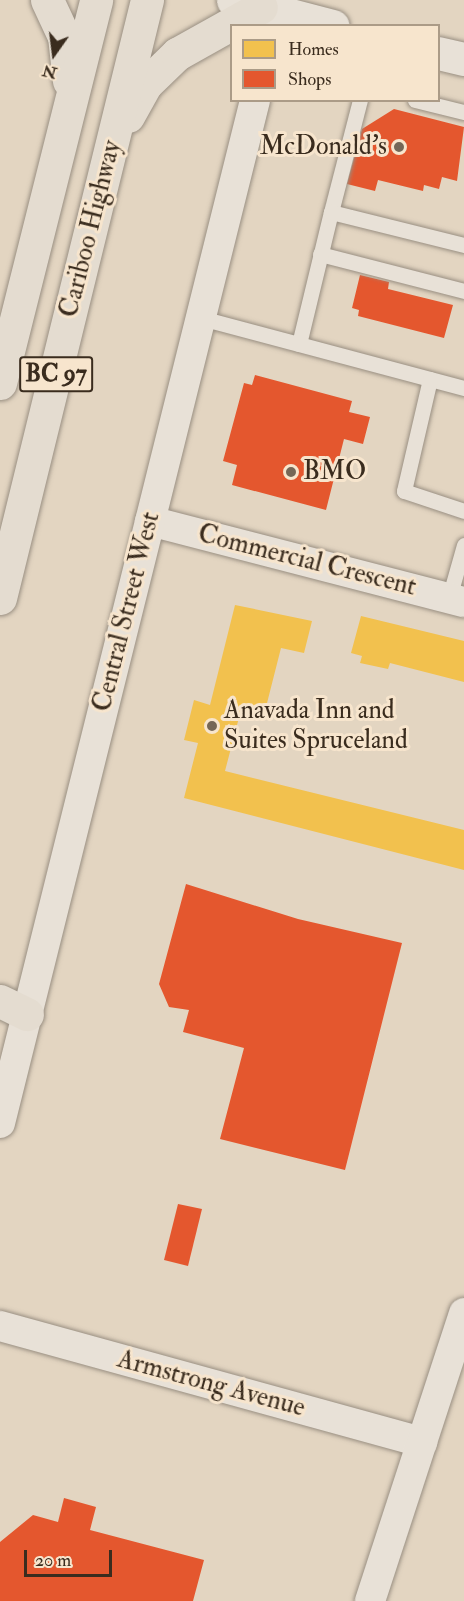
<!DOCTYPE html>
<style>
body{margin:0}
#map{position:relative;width:464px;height:1601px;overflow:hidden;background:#e3d5c1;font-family:"IM FELL Double Pica",serif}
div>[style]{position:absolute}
.homes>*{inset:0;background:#f2c14e}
.shops>*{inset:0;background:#e4572e}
.roads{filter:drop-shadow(0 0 2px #998f82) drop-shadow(0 0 2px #998f82)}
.lane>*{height:15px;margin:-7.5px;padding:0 7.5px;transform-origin:7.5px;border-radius:7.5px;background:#e8e1d7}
.street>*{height:30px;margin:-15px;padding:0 15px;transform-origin:15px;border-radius:15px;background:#e8e1d7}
.secondary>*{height:33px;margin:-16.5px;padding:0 16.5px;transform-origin:16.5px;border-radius:16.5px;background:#e8e1d7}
.highway>*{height:33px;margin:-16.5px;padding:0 16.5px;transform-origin:16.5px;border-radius:16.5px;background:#e4dcd0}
.dots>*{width:16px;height:16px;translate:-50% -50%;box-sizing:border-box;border:3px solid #f7e5cd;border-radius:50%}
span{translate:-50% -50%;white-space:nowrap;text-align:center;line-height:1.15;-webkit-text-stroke:6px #f7e5cd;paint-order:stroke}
.shield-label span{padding:2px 4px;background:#f7e5cd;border:2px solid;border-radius:4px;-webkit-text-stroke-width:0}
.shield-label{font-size:24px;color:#3a2c1e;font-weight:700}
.poi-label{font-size:26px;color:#3a2c1e}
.right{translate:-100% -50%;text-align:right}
.left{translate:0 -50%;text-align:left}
.street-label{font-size:26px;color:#3a2c1e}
.legend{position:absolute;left:230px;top:24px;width:210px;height:78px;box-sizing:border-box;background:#f7e5cd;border:2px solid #ab9b87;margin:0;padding:8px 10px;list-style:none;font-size:18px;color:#3a2c1e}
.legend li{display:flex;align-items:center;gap:12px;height:30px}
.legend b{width:30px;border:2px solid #ab9b87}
.north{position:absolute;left:24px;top:24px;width:60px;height:60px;-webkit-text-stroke:4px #f7e5cd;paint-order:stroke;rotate:194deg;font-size:16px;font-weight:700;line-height:24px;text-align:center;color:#3a2c1e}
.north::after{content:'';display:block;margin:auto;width:21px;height:27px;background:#3a2c1e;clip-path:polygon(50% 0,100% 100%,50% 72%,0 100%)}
.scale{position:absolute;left:24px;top:1550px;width:88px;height:27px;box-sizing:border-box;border:3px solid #3a2c1e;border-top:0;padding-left:8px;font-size:18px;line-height:21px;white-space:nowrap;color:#3a2c1e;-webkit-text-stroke:4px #f7e5cd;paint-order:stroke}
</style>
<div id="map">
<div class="homes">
<i style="clip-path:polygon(235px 605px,312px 621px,304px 653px,281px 648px,265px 711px,242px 706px,225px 771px,464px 830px,464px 870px,184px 798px,198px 743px,184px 740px,194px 700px,210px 705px)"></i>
<i style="clip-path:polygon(361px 616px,464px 641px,464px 682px,390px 663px,388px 669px,360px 663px,362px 656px,351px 653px)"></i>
</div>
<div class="shops">
<i style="clip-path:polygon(394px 109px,464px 127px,457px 181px,442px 177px,439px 189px,424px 185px,423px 191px,378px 180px,375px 191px,347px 184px,362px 129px)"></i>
<i style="clip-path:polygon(360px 275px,389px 282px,388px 289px,453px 305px,444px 338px,358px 316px,359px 310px,352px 308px)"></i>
<i style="clip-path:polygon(255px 375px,352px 401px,349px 412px,370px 417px,363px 444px,344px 439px,326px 510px,232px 485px,237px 465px,223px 461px,244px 383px,252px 385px)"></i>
<i style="clip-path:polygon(186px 884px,298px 919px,402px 943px,345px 1170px,220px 1139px,244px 1048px,183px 1032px,189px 1010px,169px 1007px,159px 984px)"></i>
<i style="clip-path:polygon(178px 1204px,202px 1209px,188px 1266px,164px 1260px)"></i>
<i style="clip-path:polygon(64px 1498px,96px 1507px,90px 1530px,204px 1560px,193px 1601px,0 1601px,0 1542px,33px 1515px,58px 1522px)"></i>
</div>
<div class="roads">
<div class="lane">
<i style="left:415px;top:100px;width:50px;rotate:13.8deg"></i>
<i style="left:331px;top:212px;width:116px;rotate:-75.5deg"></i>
<i style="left:320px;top:254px;width:149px;rotate:14.4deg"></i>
<i style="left:201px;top:318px;width:272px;rotate:14.9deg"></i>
<i style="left:299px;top:344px;width:136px;rotate:-76.4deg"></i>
<i style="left:331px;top:212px;width:137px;rotate:13.9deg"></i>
<i style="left:430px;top:379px;width:115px;rotate:103.1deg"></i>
<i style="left:404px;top:491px;width:63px;rotate:18.4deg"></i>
<i style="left:449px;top:598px;width:55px;rotate:-74.2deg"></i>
</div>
<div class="street">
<i style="left:150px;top:521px;width:324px;rotate:14.5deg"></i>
<i style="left:0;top:1123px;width:1054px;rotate:-76deg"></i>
<i style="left:0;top:1326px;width:438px;rotate:15.4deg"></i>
<i style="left:370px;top:1601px;width:303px;rotate:-71.9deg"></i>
</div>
<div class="secondary">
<i style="left:233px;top:0;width:103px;rotate:14.6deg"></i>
<i style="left:438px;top:53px;width:27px;rotate:13deg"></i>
</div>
<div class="highway">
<i style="left:47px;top:0;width:40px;rotate:65deg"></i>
<i style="left:64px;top:36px;width:45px;rotate:83.7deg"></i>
<i style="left:128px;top:116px;width:35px;rotate:-61deg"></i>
<i style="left:145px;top:85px;width:45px;rotate:-44.1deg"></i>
<i style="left:177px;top:54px;width:96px;rotate:-29.2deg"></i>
<i style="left:0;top:383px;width:395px;rotate:-75.9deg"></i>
<i style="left:0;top:598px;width:616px;rotate:-76.19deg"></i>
<i style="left:0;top:1001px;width:30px;rotate:26deg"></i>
</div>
</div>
<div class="dots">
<i style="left:399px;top:147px;background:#756757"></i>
<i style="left:291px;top:472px;background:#756757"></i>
<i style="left:212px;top:726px;background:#756757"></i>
</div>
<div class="shield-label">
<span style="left:56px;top:374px">BC 97</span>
</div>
<div class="poi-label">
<span class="right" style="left:387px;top:147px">McDonald's</span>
<span class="left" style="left:303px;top:472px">BMO</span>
<span class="left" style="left:224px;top:726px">Anavada Inn and<br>Suites Spruceland</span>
</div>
<div class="street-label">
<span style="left:91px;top:229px;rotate:-76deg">Cariboo Highway</span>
<span style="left:307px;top:561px;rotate:14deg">Commercial Crescent</span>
<span style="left:127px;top:612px;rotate:-76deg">Central Street West</span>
<span style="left:211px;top:1384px;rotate:15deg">Armstrong Avenue</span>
</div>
<ul class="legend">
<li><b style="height:16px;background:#f2c14e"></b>Homes</li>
<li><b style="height:16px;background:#e4572e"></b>Shops</li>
</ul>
<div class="north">N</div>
<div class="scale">20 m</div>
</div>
